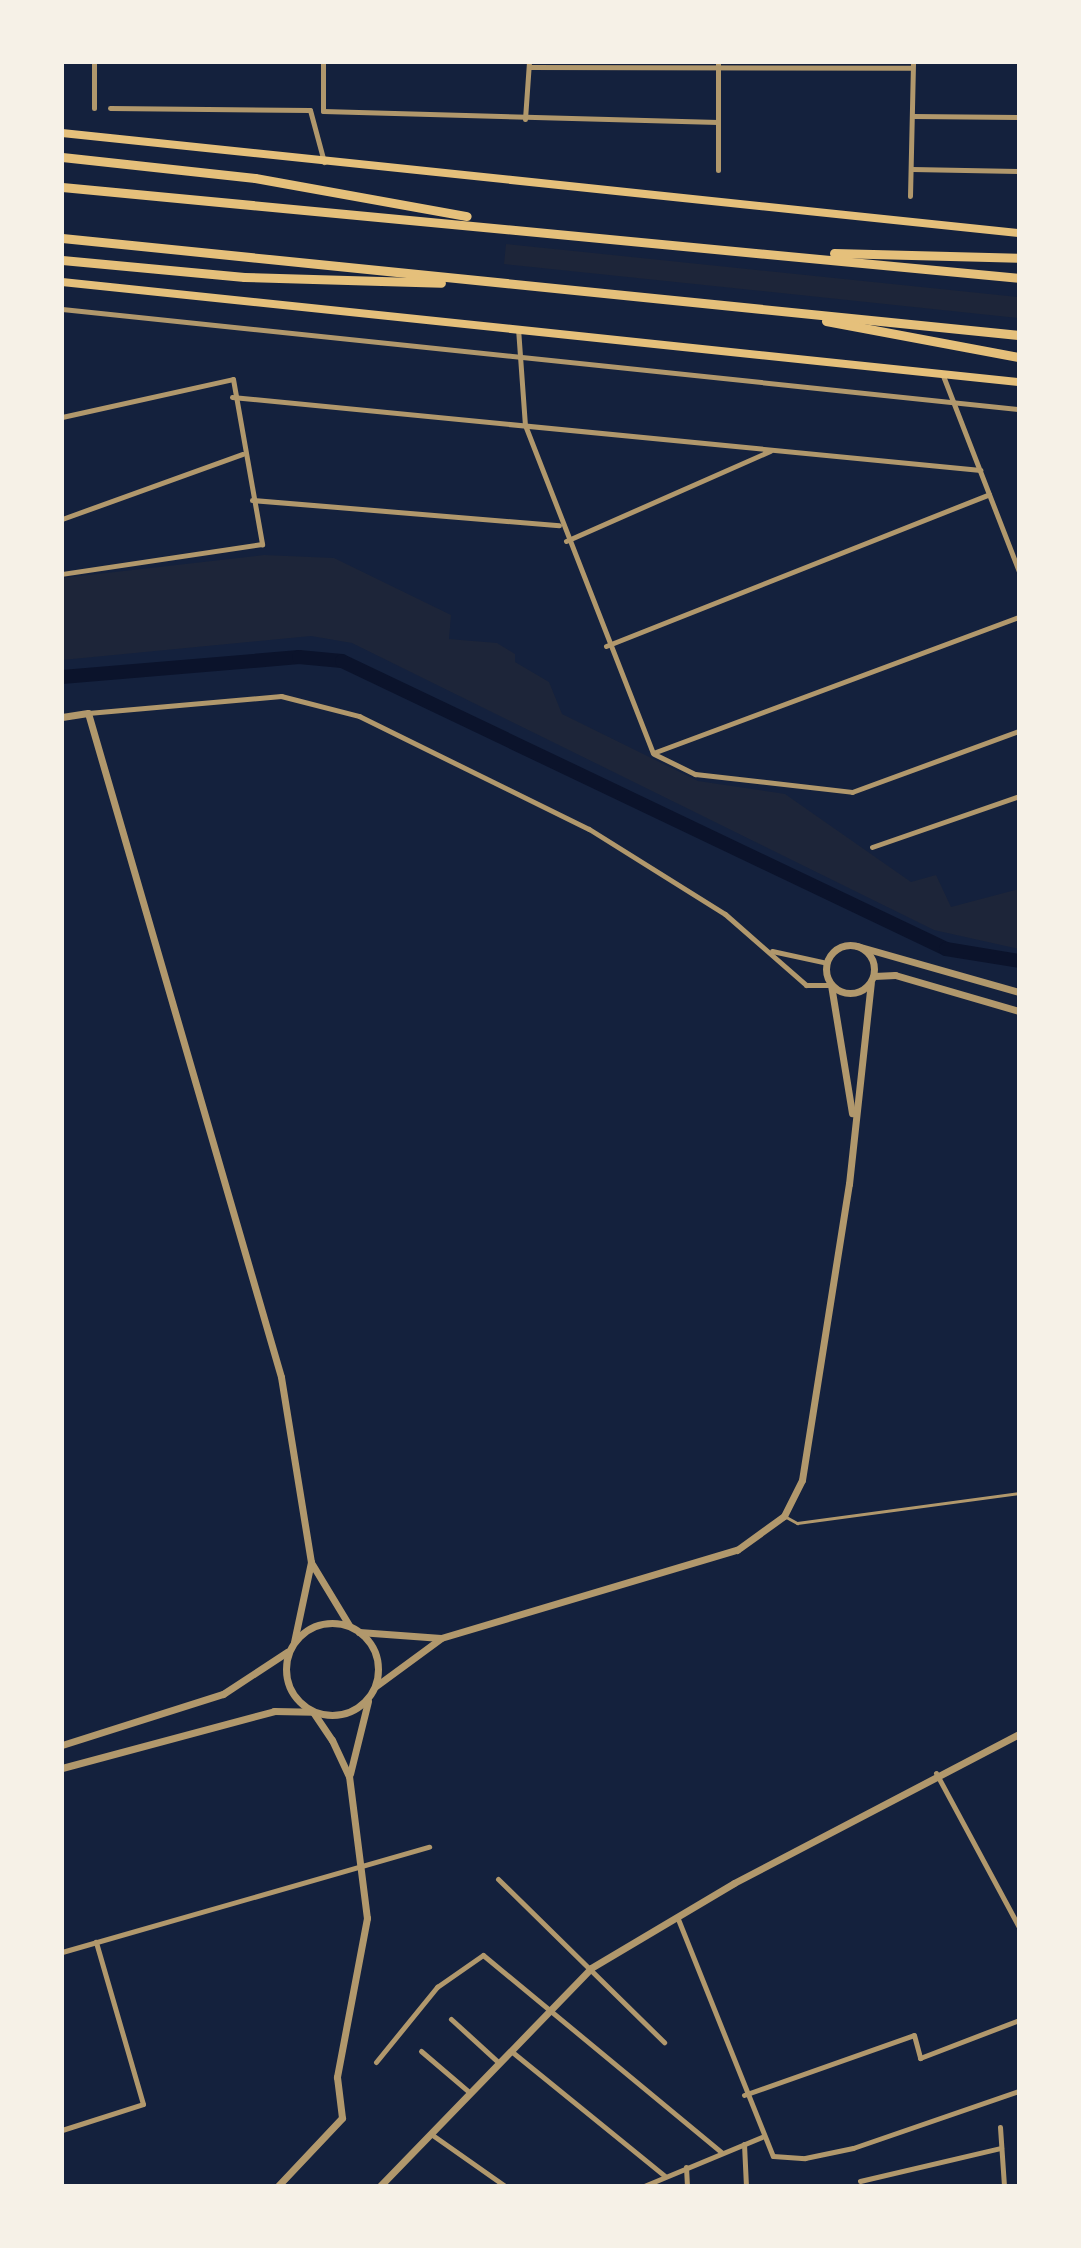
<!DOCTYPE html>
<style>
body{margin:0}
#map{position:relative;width:1081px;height:2248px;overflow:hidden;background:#14213d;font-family:"Titillium Web",sans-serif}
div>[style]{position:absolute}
.green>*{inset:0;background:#1d2539}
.canal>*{height:14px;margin:-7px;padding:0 7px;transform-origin:7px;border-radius:7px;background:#0b132b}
.service>*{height:3px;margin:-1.5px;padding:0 1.5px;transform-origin:1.5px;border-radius:1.5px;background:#b1986c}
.minor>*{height:5px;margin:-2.5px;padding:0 2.5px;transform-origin:2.5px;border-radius:2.5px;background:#b1986c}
.tertiary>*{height:7px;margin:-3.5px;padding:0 3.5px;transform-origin:3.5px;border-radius:3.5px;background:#b1986c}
.tertiary>.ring{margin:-3.5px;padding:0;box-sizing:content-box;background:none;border:7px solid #b1986c;border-radius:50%}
.secondary>*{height:8px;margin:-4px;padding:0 4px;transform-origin:4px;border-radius:4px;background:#e5c07b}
.trunk>*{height:9px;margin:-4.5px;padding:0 4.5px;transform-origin:4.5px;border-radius:4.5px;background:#e5c07b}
span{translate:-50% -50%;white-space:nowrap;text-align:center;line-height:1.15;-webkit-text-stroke:7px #f6f1e7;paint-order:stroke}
.frame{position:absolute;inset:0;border:64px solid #f6f1e7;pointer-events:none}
</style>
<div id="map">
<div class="green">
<i style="clip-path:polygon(506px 244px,1019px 297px,1019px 318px,504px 264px)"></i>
<i style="clip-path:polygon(264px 555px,334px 558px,451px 615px,449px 639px,497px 643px,515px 654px,515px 662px,549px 682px,562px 714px,698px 781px,785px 794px,911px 882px,936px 875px,951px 907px,1019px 889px,1019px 949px,934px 930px,352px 643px,311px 636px,62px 660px,62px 578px)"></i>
</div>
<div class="canal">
<i style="left:62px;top:677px;width:238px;rotate:-4.8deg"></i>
<i style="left:299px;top:657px;width:43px;rotate:5.3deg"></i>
<i style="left:342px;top:661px;width:669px;rotate:25.49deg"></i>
<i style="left:946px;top:949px;width:74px;rotate:9.3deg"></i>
</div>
<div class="service">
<i style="left:786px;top:1517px;width:13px;rotate:29deg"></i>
<i style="left:797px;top:1523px;width:224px;rotate:-7.7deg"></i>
</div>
<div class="minor">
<i style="left:94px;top:62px;width:46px;rotate:90deg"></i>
<i style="left:323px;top:62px;width:49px;rotate:90deg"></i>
<i style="left:323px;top:111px;width:395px;rotate:1.6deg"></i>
<i style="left:718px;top:62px;width:108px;rotate:90deg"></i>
<i style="left:529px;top:67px;width:383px;rotate:0.1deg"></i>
<i style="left:110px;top:108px;width:200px;rotate:0.6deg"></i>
<i style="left:310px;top:110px;width:54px;rotate:74.9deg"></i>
<i style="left:913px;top:116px;width:106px;rotate:0.5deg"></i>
<i style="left:525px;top:119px;width:57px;rotate:-86deg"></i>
<i style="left:912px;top:169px;width:107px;rotate:1.1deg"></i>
<i style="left:910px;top:196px;width:134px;rotate:-88.7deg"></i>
<i style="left:62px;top:309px;width:962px;rotate:5.97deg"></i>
<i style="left:518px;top:328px;width:97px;rotate:85.9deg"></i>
<i style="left:525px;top:425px;width:352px;rotate:68.7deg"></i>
<i style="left:942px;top:373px;width:213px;rotate:68.8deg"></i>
<i style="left:232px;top:397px;width:752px;rotate:5.57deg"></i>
<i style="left:62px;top:417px;width:175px;rotate:-12.5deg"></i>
<i style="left:233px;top:379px;width:168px;rotate:80deg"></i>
<i style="left:262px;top:544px;width:202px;rotate:171.5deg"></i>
<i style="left:252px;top:500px;width:308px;rotate:4.7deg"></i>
<i style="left:62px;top:519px;width:192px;rotate:-19.8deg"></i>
<i style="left:566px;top:541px;width:223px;rotate:-23.8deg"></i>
<i style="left:606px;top:646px;width:412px;rotate:-21.6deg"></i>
<i style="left:88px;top:713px;width:194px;rotate:-5deg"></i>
<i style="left:281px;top:696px;width:81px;rotate:14.4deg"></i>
<i style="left:359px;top:716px;width:256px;rotate:26.2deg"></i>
<i style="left:589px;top:829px;width:160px;rotate:32deg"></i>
<i style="left:725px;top:914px;width:108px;rotate:41.2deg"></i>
<i style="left:806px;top:985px;width:25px"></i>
<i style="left:653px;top:753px;width:390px;rotate:-20.4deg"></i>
<i style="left:654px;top:754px;width:46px;rotate:26deg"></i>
<i style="left:695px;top:774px;width:158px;rotate:6.5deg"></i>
<i style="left:852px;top:792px;width:178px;rotate:-20.1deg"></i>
<i style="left:872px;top:847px;width:156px;rotate:-19.1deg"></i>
<i style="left:772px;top:951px;width:56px;rotate:12.3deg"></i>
<i style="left:936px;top:1773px;width:175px;rotate:61.7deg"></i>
<i style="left:498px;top:1879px;width:233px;rotate:44.5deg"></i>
<i style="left:678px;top:1919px;width:255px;rotate:68.2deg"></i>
<i style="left:773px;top:2156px;width:32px;rotate:4deg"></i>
<i style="left:805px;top:2158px;width:49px;rotate:-11.8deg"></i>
<i style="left:853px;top:2148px;width:176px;rotate:-19deg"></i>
<i style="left:62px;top:1952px;width:382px;rotate:-16deg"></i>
<i style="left:451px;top:2019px;width:62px;rotate:42.4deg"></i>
<i style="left:421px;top:2051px;width:63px;rotate:40.5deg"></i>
<i style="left:511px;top:2051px;width:198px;rotate:39.1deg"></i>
<i style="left:376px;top:2062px;width:97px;rotate:-50.9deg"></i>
<i style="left:437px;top:1987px;width:56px;rotate:-34.8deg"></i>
<i style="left:483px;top:1955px;width:310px;rotate:39.6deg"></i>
<i style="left:744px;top:2095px;width:180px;rotate:-19.4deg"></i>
<i style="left:914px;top:2035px;width:24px;rotate:75deg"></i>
<i style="left:920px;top:2058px;width:106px;rotate:-21deg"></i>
<i style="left:1000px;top:2127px;width:59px;rotate:86.1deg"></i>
<i style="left:62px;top:2130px;width:85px;rotate:-17.8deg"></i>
<i style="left:143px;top:2104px;width:169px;rotate:-106.2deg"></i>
<i style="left:431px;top:2134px;width:90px;rotate:35.1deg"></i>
<i style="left:744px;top:2144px;width:42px;rotate:87.3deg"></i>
<i style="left:686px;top:2167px;width:19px;rotate:87deg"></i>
<i style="left:860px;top:2181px;width:145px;rotate:-13.2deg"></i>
<i style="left:644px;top:2186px;width:130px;rotate:-22.6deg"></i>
</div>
<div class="tertiary">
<i style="left:62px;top:717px;width:26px;rotate:-9deg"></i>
<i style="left:88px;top:713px;width:691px;rotate:73.79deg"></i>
<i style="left:281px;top:1377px;width:187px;rotate:80.8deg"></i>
<i style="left:311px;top:1562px;width:82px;rotate:102deg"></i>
<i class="ring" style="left:826px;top:945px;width:41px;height:41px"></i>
<i style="left:857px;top:946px;width:168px;rotate:15.9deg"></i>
<i style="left:874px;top:976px;width:21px;rotate:-3deg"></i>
<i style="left:895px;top:975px;width:129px;rotate:16.2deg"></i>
<i style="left:831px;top:985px;width:130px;rotate:80.7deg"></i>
<i style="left:312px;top:1564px;width:71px;rotate:58.8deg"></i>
<i class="ring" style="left:286px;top:1623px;width:85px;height:85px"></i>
<i style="left:359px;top:1632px;width:82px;rotate:4.2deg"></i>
<i style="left:441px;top:1638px;width:309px;rotate:-16.6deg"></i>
<i style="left:737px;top:1550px;width:58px;rotate:-35.9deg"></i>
<i style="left:784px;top:1516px;width:40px;rotate:-63.4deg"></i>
<i style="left:802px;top:1480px;width:300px;rotate:-81deg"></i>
<i style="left:849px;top:1184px;width:202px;rotate:-83.8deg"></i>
<i style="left:376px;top:1686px;width:79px;rotate:-36.3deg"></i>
<i style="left:62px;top:1745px;width:169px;rotate:-17.6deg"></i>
<i style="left:223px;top:1694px;width:77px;rotate:-33.3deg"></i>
<i style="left:62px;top:1768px;width:220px;rotate:-15deg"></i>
<i style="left:274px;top:1711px;width:39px;rotate:1deg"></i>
<i style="left:313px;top:1712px;width:34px;rotate:56deg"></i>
<i style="left:332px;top:1740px;width:40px;rotate:65deg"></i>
<i style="left:349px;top:1776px;width:143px;rotate:82.8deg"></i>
<i style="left:367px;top:1918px;width:162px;rotate:100.7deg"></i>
<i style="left:337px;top:2077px;width:41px;rotate:83deg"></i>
<i style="left:342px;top:2118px;width:93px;rotate:133.3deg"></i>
<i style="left:350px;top:1774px;width:75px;rotate:-76.1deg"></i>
<i style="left:380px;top:2186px;width:303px;rotate:-45.9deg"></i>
<i style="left:591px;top:1968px;width:166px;rotate:-30.7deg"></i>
<i style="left:734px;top:1883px;width:322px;rotate:-27.6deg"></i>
</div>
<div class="secondary">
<i style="left:62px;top:133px;width:962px;rotate:5.97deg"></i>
<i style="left:62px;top:282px;width:962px;rotate:5.97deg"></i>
</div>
<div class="trunk">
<i style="left:62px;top:157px;width:194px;rotate:6.2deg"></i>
<i style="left:255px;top:178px;width:215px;rotate:10.2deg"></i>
<i style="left:62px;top:187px;width:961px;rotate:5.43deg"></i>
<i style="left:62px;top:238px;width:962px;rotate:5.79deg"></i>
<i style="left:834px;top:253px;width:185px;rotate:1.5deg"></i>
<i style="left:62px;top:260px;width:183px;rotate:5.3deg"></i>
<i style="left:244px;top:277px;width:197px;rotate:1.7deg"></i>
<i style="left:826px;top:321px;width:196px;rotate:10.6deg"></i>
</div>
<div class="frame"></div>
</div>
